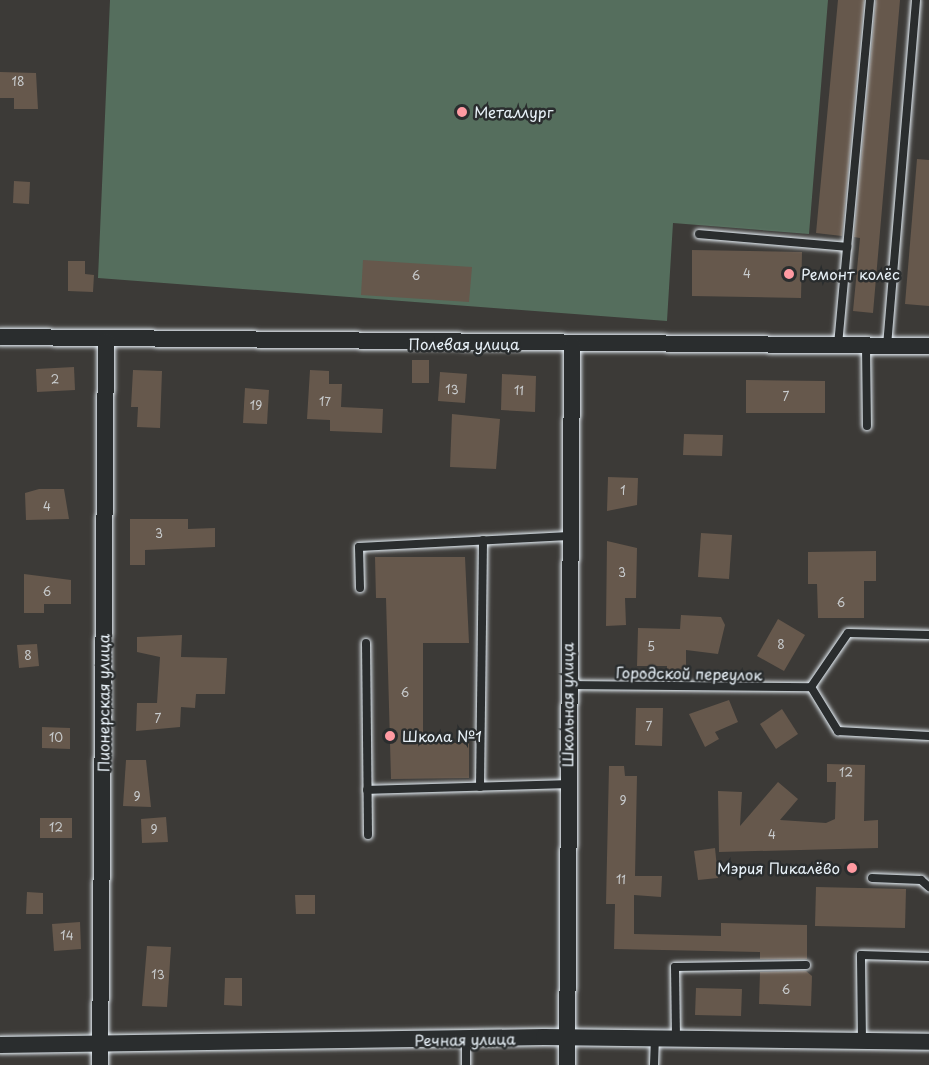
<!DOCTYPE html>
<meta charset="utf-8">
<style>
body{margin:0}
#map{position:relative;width:929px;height:1065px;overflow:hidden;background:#3c3a37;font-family:"Playpen Sans",sans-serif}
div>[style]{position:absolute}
.green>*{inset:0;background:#556e5d}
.building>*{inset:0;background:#66584c}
.roads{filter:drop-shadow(0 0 2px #e8f1f8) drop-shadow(0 0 2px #e8f1f8)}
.lane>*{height:8px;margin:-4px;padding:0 4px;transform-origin:4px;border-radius:4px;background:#2a2d2e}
.street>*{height:16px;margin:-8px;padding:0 8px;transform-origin:8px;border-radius:8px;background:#2a2d2e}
.dots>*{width:16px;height:16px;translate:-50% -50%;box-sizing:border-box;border:3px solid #2a2d2e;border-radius:50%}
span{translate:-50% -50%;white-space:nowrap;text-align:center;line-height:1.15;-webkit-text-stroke:5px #2a2d2e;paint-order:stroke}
.number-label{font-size:12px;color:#c8cbcd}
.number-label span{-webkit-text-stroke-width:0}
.poi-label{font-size:15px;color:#e8f1f8}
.left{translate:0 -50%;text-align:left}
.right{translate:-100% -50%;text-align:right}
.street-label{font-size:15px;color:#e8f1f8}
</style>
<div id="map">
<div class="green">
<i style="clip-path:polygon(110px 0,828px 0,809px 234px,673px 223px,667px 321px,98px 278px)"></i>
</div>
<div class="building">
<i style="clip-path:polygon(838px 0,864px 0,842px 236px,816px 233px)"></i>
<i style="clip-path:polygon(876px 0,900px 0,873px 313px,853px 311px,860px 238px,854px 237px)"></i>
<i style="clip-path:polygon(0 72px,36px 73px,38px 109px,14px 109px,14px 98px,0 98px)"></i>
<i style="clip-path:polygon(917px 159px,929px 160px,929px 306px,905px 304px)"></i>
<i style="clip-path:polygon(14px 181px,30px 182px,29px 204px,13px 203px)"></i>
<i style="clip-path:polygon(692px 250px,802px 252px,801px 298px,692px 296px)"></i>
<i style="clip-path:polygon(363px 260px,472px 267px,469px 302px,361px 295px)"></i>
<i style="clip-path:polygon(68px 261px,85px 261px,85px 274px,94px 275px,93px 292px,68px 291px)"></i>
<i style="clip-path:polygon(412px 360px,429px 360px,429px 383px,412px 383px)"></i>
<i style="clip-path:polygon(74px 367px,75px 390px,37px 392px,36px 369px)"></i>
<i style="clip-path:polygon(133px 370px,162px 371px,160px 428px,137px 427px,138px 407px,131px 407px)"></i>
<i style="clip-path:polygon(310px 370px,329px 371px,329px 384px,342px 384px,341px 407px,383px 409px,382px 433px,330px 431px,330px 420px,307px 419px)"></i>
<i style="clip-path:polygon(440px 372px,467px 374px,465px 403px,438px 401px)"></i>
<i style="clip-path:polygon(502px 374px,536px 376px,535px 412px,501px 410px)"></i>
<i style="clip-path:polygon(746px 380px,825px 381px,825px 413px,746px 413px)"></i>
<i style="clip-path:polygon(245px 388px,269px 390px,267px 424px,243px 423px)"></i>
<i style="clip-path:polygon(452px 414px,500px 419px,496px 469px,450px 467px)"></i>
<i style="clip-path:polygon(684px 434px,723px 435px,722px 456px,683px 455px)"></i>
<i style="clip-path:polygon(608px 477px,638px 478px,637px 505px,607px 511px)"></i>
<i style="clip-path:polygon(39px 489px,64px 489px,69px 519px,26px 520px,25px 493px)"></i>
<i style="clip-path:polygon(130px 519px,188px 519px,188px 529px,215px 528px,215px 547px,145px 550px,145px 565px,130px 565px)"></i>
<i style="clip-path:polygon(701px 533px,732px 535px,729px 579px,698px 577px)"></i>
<i style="clip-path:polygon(607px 541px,637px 548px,636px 598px,625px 598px,626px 625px,606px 626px)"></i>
<i style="clip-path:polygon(876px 551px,876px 581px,864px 581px,864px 618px,818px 618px,817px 584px,808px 584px,808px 552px)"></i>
<i style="clip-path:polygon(375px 557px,465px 557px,469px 643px,423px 643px,423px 743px,469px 743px,469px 778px,391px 779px,386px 598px,376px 598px)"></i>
<i style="clip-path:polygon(24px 574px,71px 580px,71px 604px,44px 604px,44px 613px,24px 613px)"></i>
<i style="clip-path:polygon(681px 615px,721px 617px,725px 625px,718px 654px,686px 650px,686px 680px,667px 679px,667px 666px,637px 666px,638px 628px,680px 629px)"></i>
<i style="clip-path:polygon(778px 619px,805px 635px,784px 671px,757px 656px)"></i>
<i style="clip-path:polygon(182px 635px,181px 657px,227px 658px,225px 694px,196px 694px,195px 708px,181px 707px,180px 727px,136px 731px,137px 703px,157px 703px,160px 657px,137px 652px,137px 637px)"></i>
<i style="clip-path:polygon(37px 644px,39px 666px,19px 668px,17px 645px)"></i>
<i style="clip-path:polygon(729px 700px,738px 722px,715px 732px,719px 739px,705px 747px,689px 714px)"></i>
<i style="clip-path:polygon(636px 708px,663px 708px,662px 746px,635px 745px)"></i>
<i style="clip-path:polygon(782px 709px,798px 734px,776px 749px,760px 724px)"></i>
<i style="clip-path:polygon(42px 727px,70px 728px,70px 749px,42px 748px)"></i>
<i style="clip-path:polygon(126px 760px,146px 760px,151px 807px,123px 806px)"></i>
<i style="clip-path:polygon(827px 764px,865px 765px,864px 821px,878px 820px,878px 848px,719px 852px,718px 791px,742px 792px,740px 826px,778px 782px,798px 799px,780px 820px,826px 823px,835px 819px,836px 782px,827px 782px)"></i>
<i style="clip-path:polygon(609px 766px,624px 766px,625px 776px,637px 776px,635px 876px,662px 876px,661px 897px,634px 895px,634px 934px,721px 936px,721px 923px,807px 925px,807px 959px,760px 959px,760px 952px,614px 949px,615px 904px,606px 904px)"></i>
<i style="clip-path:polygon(166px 817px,168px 842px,142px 843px,141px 819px)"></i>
<i style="clip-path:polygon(40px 818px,72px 818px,72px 838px,40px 838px)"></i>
<i style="clip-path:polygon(715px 848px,718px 878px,698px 880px,694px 851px)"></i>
<i style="clip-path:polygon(816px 887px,906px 889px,905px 928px,815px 926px)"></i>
<i style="clip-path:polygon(27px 892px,43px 893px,43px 914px,26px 914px)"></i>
<i style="clip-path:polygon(295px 895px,315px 895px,315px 914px,296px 914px)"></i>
<i style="clip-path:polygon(80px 922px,81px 949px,54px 951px,52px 924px)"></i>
<i style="clip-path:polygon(147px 946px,171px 947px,167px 1007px,142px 1006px)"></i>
<i style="clip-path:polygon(806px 971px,812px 976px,811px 1006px,759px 1004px,760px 972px)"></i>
<i style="clip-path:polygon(225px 978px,242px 978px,242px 1006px,224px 1005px)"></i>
<i style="clip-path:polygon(696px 988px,742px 989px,741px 1016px,695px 1015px)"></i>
</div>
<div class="roads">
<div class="lane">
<i style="left:699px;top:234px;width:149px;rotate:5deg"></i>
<i style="left:838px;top:345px;width:346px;rotate:-84.7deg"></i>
<i style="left:866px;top:346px;width:80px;rotate:89.3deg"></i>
<i style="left:887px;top:346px;width:347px;rotate:-85.2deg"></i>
<i style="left:360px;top:588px;width:41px;rotate:-91.4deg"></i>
<i style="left:359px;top:547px;width:210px;rotate:-3deg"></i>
<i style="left:366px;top:643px;width:192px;rotate:89.4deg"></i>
<i style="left:569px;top:685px;width:242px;rotate:0.5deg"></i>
<i style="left:811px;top:687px;width:65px;rotate:-55.6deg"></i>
<i style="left:848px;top:633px;width:81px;rotate:1.4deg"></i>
<i style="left:811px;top:687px;width:52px;rotate:58.5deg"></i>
<i style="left:838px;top:731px;width:91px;rotate:3.1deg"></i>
<i style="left:480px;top:787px;width:247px;rotate:-89.3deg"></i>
<i style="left:367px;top:790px;width:200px;rotate:-1.7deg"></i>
<i style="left:872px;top:878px;width:49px;rotate:2.3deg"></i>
<i style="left:921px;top:880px;width:11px;rotate:41deg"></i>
<i style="left:676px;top:1038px;width:71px;rotate:-90.8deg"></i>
<i style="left:675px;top:967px;width:131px;rotate:-0.9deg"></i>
<i style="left:466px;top:1040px;width:25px;rotate:90deg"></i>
<i style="left:862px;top:1041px;width:86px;rotate:-90.7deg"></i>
<i style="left:861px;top:955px;width:68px;rotate:1.7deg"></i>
<i style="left:654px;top:1065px;width:27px;rotate:-88deg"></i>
</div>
<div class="street">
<i style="left:0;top:337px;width:929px;rotate:0.56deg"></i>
<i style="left:0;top:1045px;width:544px;rotate:-0.84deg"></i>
<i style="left:544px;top:1037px;width:385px;rotate:0.7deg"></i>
<i style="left:100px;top:1065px;width:724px;rotate:-89.53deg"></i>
<i style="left:567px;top:1065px;width:720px;rotate:-89.6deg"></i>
</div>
</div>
<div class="dots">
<i style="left:462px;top:112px;background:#ff9aa2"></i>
<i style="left:789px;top:274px;background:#ff9aa2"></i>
<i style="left:390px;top:736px;background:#ff9aa2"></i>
<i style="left:852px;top:868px;background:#ff9aa2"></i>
</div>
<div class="number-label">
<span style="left:18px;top:82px">18</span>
<span style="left:747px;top:274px">4</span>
<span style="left:416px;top:276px">6</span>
<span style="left:55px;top:380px">2</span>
<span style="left:452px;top:390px">13</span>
<span style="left:519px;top:391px">11</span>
<span style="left:786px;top:397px">7</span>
<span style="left:325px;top:402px">17</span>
<span style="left:256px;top:406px">19</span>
<span style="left:623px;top:491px">1</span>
<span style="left:47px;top:507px">4</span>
<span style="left:159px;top:534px">3</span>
<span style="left:622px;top:573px">3</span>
<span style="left:47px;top:592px">6</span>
<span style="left:841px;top:603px">6</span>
<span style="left:781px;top:645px">8</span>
<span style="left:651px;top:647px">5</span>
<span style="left:28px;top:656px">8</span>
<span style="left:405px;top:693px">6</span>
<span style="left:158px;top:719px">7</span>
<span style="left:649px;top:727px">7</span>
<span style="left:56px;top:738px">10</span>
<span style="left:846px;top:773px">12</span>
<span style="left:137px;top:797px">9</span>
<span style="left:623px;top:801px">9</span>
<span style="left:56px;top:828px">12</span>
<span style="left:154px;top:830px">9</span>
<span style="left:772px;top:835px">4</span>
<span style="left:621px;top:880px">11</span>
<span style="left:67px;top:936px">14</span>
<span style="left:158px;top:975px">13</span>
<span style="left:786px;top:990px">6</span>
</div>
<div class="poi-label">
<span class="left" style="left:474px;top:112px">Металлург</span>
<span class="left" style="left:801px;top:274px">Ремонт колёс</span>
<span class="left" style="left:402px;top:736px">Школа №1</span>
<span class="right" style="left:840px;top:868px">Мэрия Пикалёво</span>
</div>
<div class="street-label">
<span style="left:464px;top:344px">Полевая улица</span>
<span style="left:689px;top:673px;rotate:1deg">Городской переулок</span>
<span style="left:103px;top:703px;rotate:-90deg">Пионерская улица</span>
<span style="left:567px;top:705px;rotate:-90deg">Школьная улица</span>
<span style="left:465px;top:1039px;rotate:-1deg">Речная улица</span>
</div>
</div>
